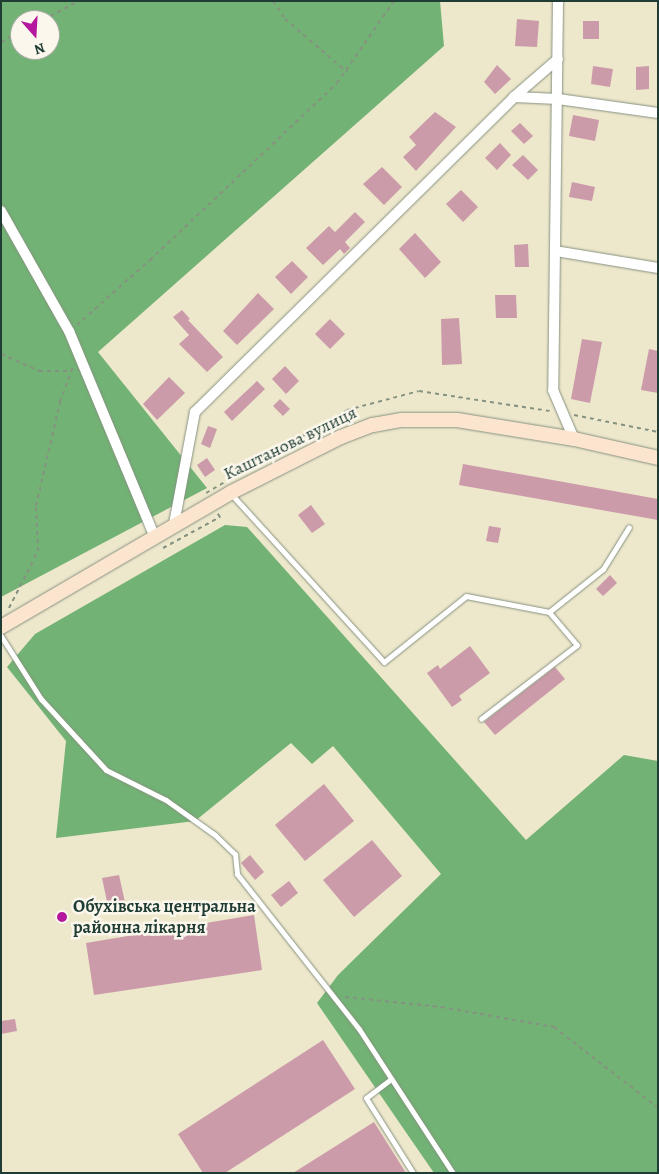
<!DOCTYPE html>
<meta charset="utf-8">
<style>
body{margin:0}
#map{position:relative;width:659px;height:1174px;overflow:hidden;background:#ede7cb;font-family:Alegreya,serif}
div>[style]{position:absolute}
.forest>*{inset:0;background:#72b274}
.building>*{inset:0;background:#cc9baa}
.path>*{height:2px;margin-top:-1px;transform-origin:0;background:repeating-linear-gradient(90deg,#869280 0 4px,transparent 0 8px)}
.roads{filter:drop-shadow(0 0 1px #869280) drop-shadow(0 0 1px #869280)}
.service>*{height:5px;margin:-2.5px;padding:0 2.5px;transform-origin:2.5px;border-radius:2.5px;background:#fff}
.minor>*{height:10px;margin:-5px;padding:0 5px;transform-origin:5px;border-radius:5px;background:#fff}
.secondary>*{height:14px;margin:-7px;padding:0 7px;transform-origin:7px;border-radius:7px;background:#fce5cf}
.dots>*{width:14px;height:14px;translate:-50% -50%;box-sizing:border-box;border:2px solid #fbf7ec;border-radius:50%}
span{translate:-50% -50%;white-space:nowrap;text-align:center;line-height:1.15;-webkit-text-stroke:5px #fbf7ec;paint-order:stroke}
.street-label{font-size:18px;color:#1f3d34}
.poi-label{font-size:18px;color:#1f3d34;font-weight:700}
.left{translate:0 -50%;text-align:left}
.frame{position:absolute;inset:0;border:2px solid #1f3d34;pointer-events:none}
.north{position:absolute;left:10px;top:10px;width:50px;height:50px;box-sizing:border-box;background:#fbf7ec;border:1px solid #a3ada2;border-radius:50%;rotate:161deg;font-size:14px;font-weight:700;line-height:20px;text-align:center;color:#1f3d34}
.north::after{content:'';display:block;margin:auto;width:18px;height:22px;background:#b5179e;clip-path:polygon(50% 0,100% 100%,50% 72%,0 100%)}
</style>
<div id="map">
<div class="forest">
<i style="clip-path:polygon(evenodd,1px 1px,440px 1px,444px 46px,98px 352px,207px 488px,1px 597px,1px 1px,20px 20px,50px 20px,50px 50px,20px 50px,20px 20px)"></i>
<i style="clip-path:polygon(225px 525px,247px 527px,526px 840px,624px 755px,658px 761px,658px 1173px,434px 1173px,317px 1003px,338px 975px,441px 874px,333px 746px,312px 764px,291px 743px,195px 821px,56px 838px,66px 741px,7px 667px,35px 634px)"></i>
</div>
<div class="building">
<i style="clip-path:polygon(517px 19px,539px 21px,537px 47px,515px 46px)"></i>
<i style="clip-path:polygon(583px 21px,599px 21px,599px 39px,583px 39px)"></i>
<i style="clip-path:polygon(497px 65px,511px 79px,495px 94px,484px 82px)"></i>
<i style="clip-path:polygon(593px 66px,613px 69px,610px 87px,591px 84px)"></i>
<i style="clip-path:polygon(649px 66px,649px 89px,636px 90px,636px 67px)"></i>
<i style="clip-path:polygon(435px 112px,456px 127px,416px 171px,403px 157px,416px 145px,409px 137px)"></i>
<i style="clip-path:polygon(573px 115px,599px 120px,595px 141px,569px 136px)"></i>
<i style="clip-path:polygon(520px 123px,533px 136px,524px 144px,511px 131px)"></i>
<i style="clip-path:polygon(500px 143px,511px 155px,497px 170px,485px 158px)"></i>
<i style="clip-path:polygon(523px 155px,538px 170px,528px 180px,512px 165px)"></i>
<i style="clip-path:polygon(382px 167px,402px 187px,384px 205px,363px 184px)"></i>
<i style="clip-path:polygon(572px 182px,595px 187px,592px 201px,569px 197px)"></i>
<i style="clip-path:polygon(461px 190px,478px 207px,463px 222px,446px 204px)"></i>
<i style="clip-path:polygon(355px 212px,365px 222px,345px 242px,350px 248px,344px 254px,340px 249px,323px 265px,306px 248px,329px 226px,335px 232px)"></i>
<i style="clip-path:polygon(415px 233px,441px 262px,425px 278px,399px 249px)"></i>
<i style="clip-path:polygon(528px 244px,529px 267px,515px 267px,514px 245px)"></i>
<i style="clip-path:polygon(292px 261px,308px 277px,291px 294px,275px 277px)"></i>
<i style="clip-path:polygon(258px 293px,274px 309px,237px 345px,223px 331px)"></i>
<i style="clip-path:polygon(495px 295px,516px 295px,517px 318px,496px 318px)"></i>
<i style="clip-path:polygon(182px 310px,190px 319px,188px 320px,223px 357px,207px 372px,179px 344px,189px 335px,173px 317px)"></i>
<i style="clip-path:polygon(459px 318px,462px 364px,442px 365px,441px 319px)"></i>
<i style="clip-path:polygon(330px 319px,345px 334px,330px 349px,315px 334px)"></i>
<i style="clip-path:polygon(582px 339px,602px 342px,590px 403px,571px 399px)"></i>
<i style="clip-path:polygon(649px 349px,658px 351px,658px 393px,641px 390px)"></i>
<i style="clip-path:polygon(285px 366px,299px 381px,286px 394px,272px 379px)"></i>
<i style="clip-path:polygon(169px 377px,185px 393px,157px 420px,143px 404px)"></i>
<i style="clip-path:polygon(257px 381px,265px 389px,232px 421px,224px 412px)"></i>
<i style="clip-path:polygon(280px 399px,290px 409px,283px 416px,273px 406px)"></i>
<i style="clip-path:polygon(208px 426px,217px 429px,210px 448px,201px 444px)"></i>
<i style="clip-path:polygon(207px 458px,215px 470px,205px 477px,197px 465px)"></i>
<i style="clip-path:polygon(463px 464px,658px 499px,658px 520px,459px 485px)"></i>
<i style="clip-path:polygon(311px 505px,325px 524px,312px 533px,298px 515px)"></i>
<i style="clip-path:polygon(489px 526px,501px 528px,498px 543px,486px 541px)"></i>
<i style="clip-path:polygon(610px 575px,617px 583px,603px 596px,596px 589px)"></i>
<i style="clip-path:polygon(470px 646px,490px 673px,459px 696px,462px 700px,452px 707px,427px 673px,438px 665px,440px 669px)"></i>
<i style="clip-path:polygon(555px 667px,565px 679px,495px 735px,484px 722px)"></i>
<i style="clip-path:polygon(324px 784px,354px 821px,305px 861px,275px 825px)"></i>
<i style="clip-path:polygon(372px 840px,402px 876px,354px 917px,323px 880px)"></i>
<i style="clip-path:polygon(250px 855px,264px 872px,255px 880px,241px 863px)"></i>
<i style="clip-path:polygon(119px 875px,126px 907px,109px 911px,102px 878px)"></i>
<i style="clip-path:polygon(289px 881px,298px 893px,281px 907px,271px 895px)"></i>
<i style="clip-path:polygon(254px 915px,262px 970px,94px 995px,86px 943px)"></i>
<i style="clip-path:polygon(15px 1019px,17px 1031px,1px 1034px,1px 1021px)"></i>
<i style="clip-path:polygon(323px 1040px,355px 1089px,225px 1173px,203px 1173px,178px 1134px)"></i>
<i style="clip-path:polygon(374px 1122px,406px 1173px,293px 1173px)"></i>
</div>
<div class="path">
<i style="left:273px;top:1px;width:22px;rotate:56deg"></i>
<i style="left:285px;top:19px;width:82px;rotate:40.5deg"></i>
<i style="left:43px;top:20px;width:40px;rotate:-28deg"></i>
<i style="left:1px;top:42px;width:21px;rotate:-28deg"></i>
<i style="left:77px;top:325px;width:98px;rotate:-41.7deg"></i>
<i style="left:150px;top:260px;width:257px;rotate:-43.4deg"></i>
<i style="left:337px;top:83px;width:100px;rotate:-55.2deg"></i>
<i style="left:1px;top:354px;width:42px;rotate:24.1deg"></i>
<i style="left:39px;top:371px;width:33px"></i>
<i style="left:574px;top:415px;width:86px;rotate:11.4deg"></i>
<i style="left:206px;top:493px;width:164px;rotate:-30.5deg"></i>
<i style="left:347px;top:410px;width:74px;rotate:-14.8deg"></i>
<i style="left:419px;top:391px;width:133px;rotate:8.7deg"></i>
<i style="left:163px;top:548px;width:65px;rotate:-28.5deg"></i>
<i style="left:220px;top:517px;width:4px;rotate:-124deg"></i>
<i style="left:9px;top:608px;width:64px;rotate:-63deg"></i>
<i style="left:38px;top:551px;width:45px;rotate:-92.5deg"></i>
<i style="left:36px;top:506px;width:107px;rotate:-77deg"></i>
<i style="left:60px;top:402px;width:37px;rotate:-70deg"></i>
<i style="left:345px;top:997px;width:97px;rotate:5.9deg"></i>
<i style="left:441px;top:1007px;width:115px;rotate:10deg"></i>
<i style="left:554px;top:1027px;width:132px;rotate:37.9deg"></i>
</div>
<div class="roads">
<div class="service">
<i style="left:232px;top:495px;width:226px;rotate:47.7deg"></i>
<i style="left:384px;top:662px;width:105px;rotate:-38.8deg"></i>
<i style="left:466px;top:596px;width:85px;rotate:10.9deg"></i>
<i style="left:549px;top:612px;width:43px;rotate:49.7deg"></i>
<i style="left:577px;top:645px;width:121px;rotate:142.4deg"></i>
<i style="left:549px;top:612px;width:69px;rotate:-38.5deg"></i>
<i style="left:603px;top:569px;width:49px;rotate:-58.2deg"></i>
<i style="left:1px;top:636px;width:75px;rotate:57.6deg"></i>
<i style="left:41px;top:699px;width:96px;rotate:47.5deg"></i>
<i style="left:106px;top:770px;width:67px;rotate:26.6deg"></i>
<i style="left:166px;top:800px;width:60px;rotate:35.5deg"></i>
<i style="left:215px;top:835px;width:28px;rotate:44deg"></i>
<i style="left:235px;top:854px;width:20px;rotate:84deg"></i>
<i style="left:237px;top:874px;width:197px;rotate:51.8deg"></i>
<i style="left:359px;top:1029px;width:172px;rotate:56.9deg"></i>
<i style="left:391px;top:1079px;width:31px;rotate:143deg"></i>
<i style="left:366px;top:1098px;width:89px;rotate:57.9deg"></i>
</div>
<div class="minor">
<i style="left:558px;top:1px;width:389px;rotate:90.7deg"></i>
<i style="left:553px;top:390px;width:53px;rotate:66.8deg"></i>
<i style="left:514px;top:97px;width:44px;rotate:2.6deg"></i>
<i style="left:558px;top:99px;width:101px;rotate:8deg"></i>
<i style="left:1px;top:211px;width:138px;rotate:60.5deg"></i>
<i style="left:69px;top:331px;width:221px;rotate:67.4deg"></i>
<i style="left:555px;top:251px;width:104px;rotate:9.4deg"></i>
<i style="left:174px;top:524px;width:114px;rotate:-79.4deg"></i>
<i style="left:195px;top:412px;width:448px;rotate:-44.6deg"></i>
<i style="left:514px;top:97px;width:58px;rotate:-40.8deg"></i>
</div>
<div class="secondary">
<i style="left:1px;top:627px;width:265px;rotate:-30.3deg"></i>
<i style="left:230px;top:493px;width:124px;rotate:-26.8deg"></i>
<i style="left:341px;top:437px;width:34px;rotate:-21deg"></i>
<i style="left:373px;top:425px;width:29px;rotate:-10deg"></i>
<i style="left:402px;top:420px;width:55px"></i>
<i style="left:457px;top:420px;width:119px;rotate:9.2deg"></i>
<i style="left:574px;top:439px;width:86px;rotate:12.7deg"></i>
</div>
</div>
<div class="dots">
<i style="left:62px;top:917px;background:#b5179e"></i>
</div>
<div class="street-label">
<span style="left:290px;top:443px;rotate:-26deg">Каштанова вулиця</span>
</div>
<div class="poi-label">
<span class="left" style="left:73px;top:917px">Обухівська центральна<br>районна лікарня</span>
</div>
<div class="frame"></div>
<div class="north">N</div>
</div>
